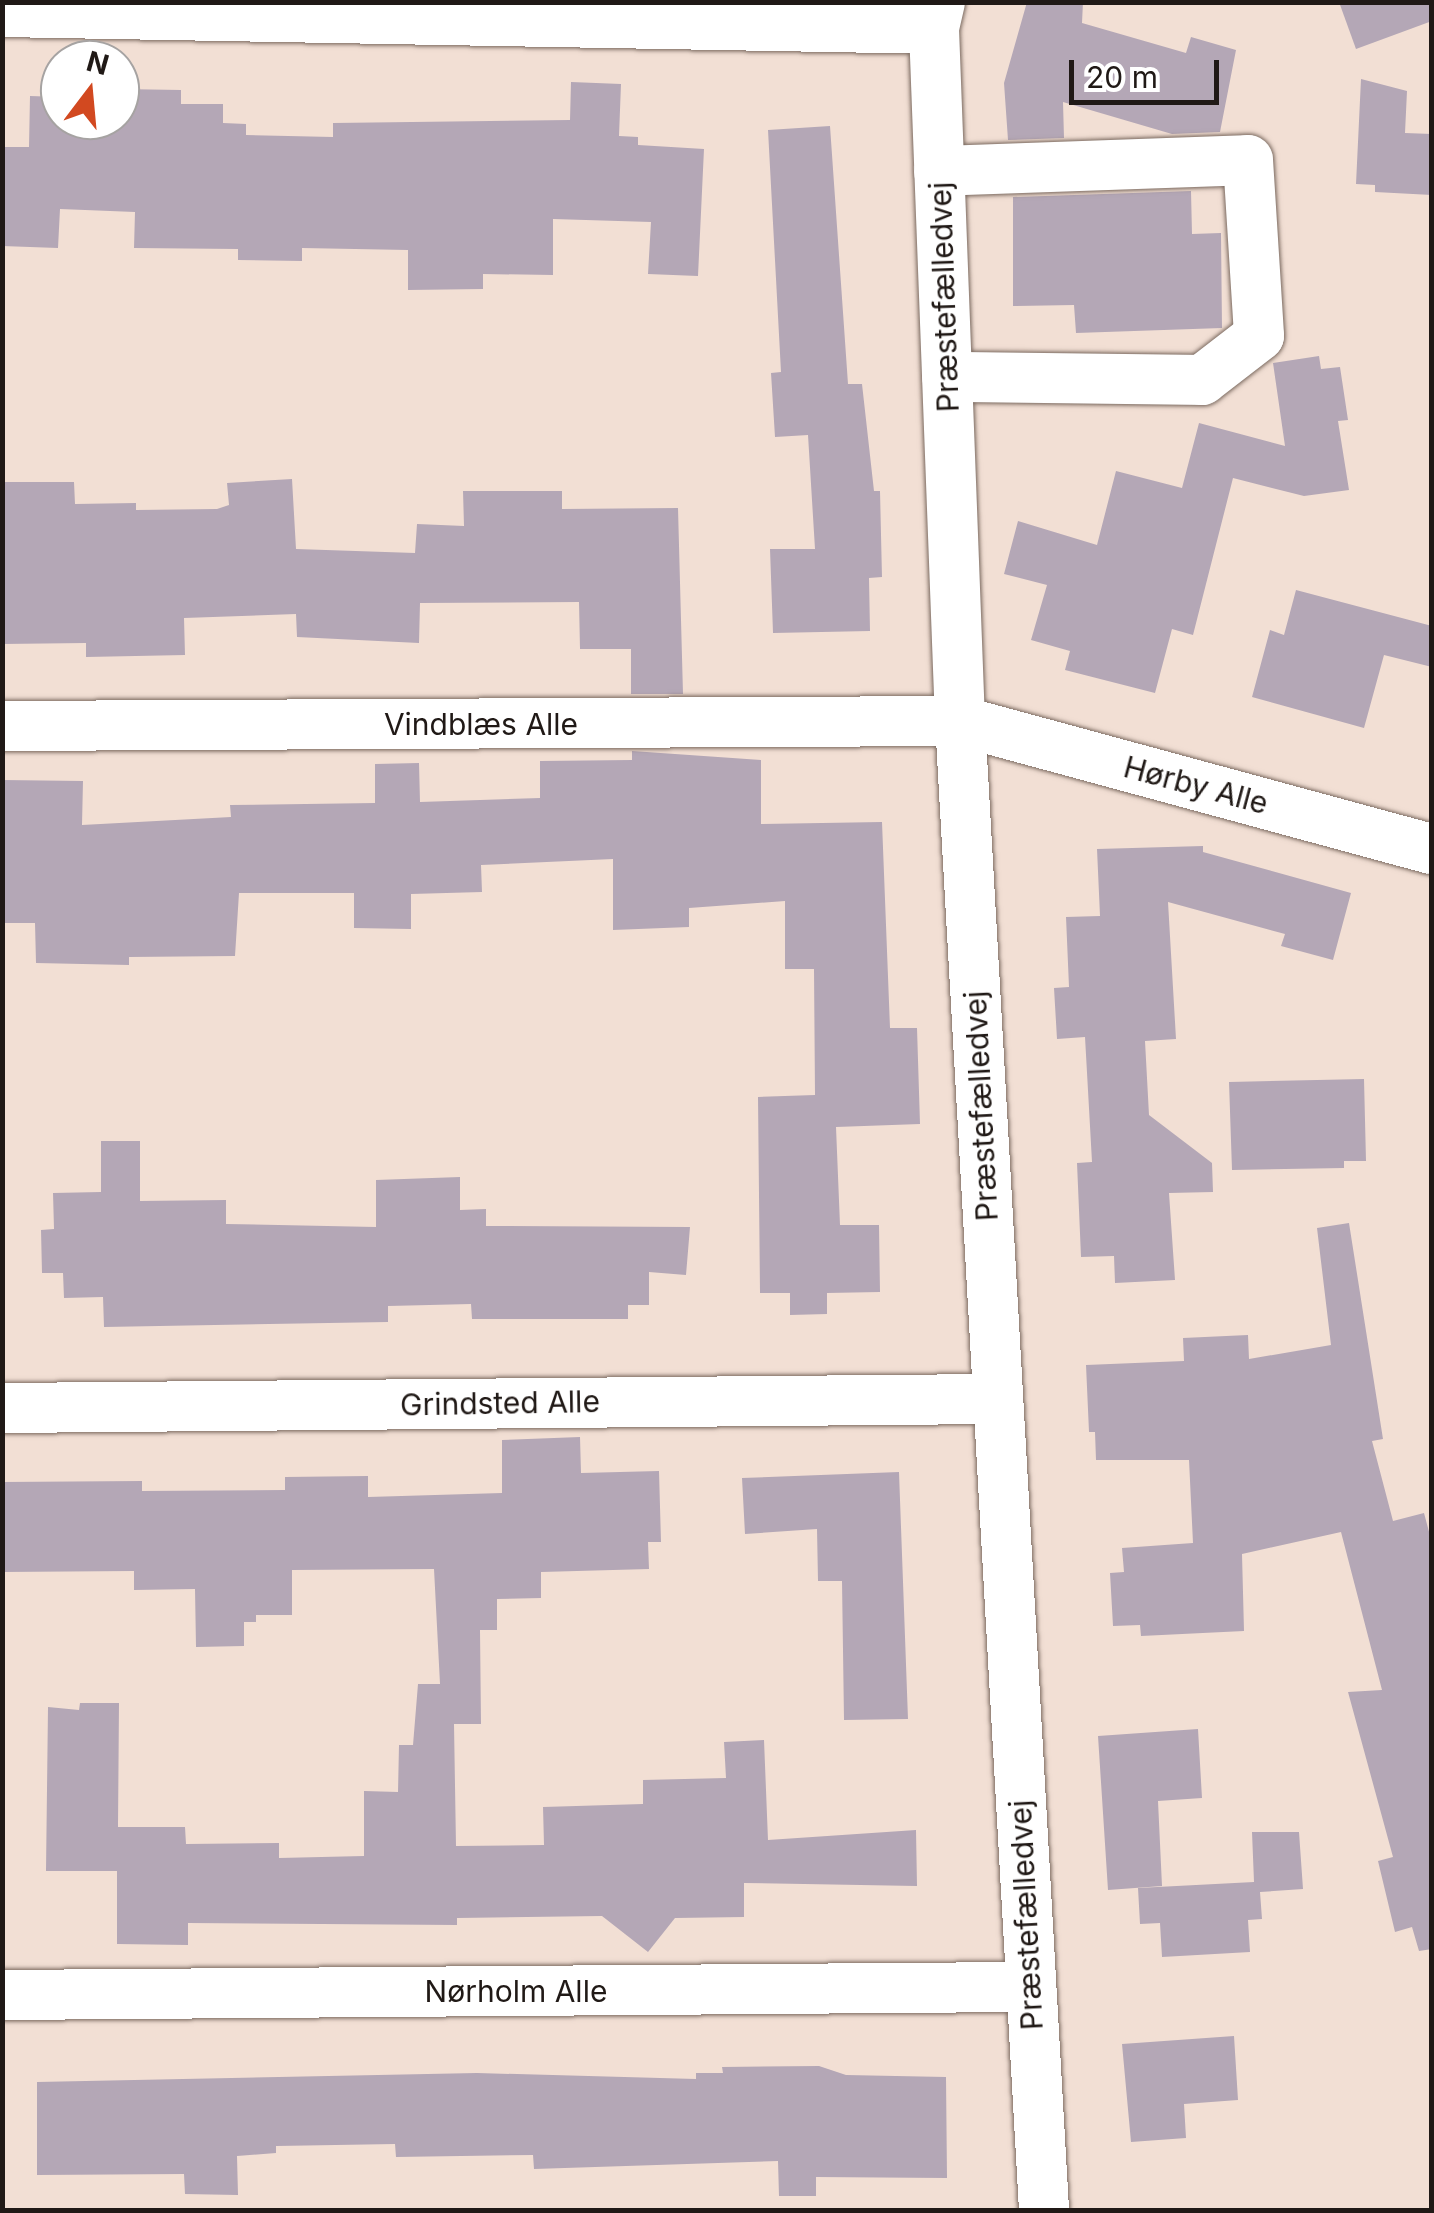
<!DOCTYPE html>
<meta charset="utf-8">
<style>
body{margin:0}
#map{position:relative;width:1434px;height:2213px;overflow:hidden;background:#f2dfd4;font-family:Inter,sans-serif}
div>[style]{position:absolute}
.building>*{inset:0;background:#b4a7b6}
.roads{filter:drop-shadow(0 0 2px #7b6a60) drop-shadow(0 0 2px #7b6a60)}
.minor>*{height:50px;margin:-25px;padding:0 25px;transform-origin:25px;border-radius:25px;background:#fff}
span{translate:-50% -50%;white-space:nowrap;text-align:center;line-height:1.15;-webkit-text-stroke:8px #fff;paint-order:stroke}
.street-label{font-size:30px;color:#201916}
.frame{position:absolute;inset:0;border:5px solid #201916;pointer-events:none}
.north{position:absolute;left:40px;top:40px;width:100px;height:100px;box-sizing:border-box;background:#fff;border:2px solid #a6a3a2;border-radius:50%;rotate:16deg;font-size:28px;font-weight:700;line-height:40px;text-align:center;color:#201916}
.north::after{content:'';display:block;margin:auto;width:35px;height:45px;background:#d24920;clip-path:polygon(50% 0,100% 100%,50% 72%,0 100%)}
.scale{position:absolute;left:1069px;top:60px;width:150px;height:45px;box-sizing:border-box;border:5px solid #201916;border-top:0;padding-left:12px;font-size:30px;line-height:35px;white-space:nowrap;color:#201916;-webkit-text-stroke:8px #fff;paint-order:stroke}
</style>
<div id="map">
<div class="building">
<i style="clip-path:polygon(1027px 2px,1083px 2px,1082px 23px,1186px 53px,1191px 37px,1236px 50px,1220px 132px,1172px 134px,1063px 102px,1064px 138px,1008px 140px,1004px 83px)"></i>
<i style="clip-path:polygon(1339px 2px,1432px 2px,1432px 21px,1356px 49px)"></i>
<i style="clip-path:polygon(1361px 79px,1407px 91px,1405px 133px,1432px 134px,1432px 195px,1375px 192px,1375px 185px,1356px 184px)"></i>
<i style="clip-path:polygon(571px 82px,621px 84px,619px 136px,638px 137px,638px 145px,704px 149px,698px 276px,648px 274px,651px 222px,553px 219px,553px 275px,483px 274px,483px 289px,408px 290px,408px 250px,302px 248px,302px 261px,238px 260px,238px 249px,134px 248px,135px 212px,60px 209px,58px 248px,2px 246px,2px 147px,29px 147px,30px 96px,60px 97px,60px 120px,120px 120px,120px 89px,181px 90px,181px 104px,223px 104px,223px 123px,246px 124px,246px 135px,333px 137px,333px 123px,570px 120px)"></i>
<i style="clip-path:polygon(830px 126px,848px 384px,862px 384px,874px 491px,880px 491px,882px 577px,869px 578px,870px 631px,773px 633px,770px 549px,815px 549px,808px 435px,775px 437px,771px 373px,781px 372px,768px 130px)"></i>
<i style="clip-path:polygon(1191px 191px,1192px 234px,1221px 233px,1222px 328px,1076px 333px,1074px 305px,1013px 306px,1013px 197px)"></i>
<i style="clip-path:polygon(1319px 356px,1321px 369px,1340px 367px,1348px 420px,1338px 421px,1349px 490px,1304px 496px,1233px 478px,1193px 635px,1172px 629px,1155px 693px,1065px 670px,1070px 651px,1031px 640px,1047px 585px,1004px 574px,1018px 521px,1097px 545px,1116px 471px,1182px 488px,1199px 423px,1285px 446px,1273px 363px)"></i>
<i style="clip-path:polygon(292px 479px,296px 549px,415px 553px,417px 524px,464px 526px,463px 491px,562px 491px,562px 509px,678px 508px,683px 694px,631px 694px,631px 649px,580px 649px,579px 602px,420px 603px,419px 643px,297px 637px,296px 614px,184px 618px,185px 655px,86px 657px,86px 643px,2px 644px,2px 482px,74px 482px,75px 504px,136px 503px,136px 510px,217px 509px,229px 505px,227px 483px)"></i>
<i style="clip-path:polygon(1296px 590px,1432px 626px,1432px 667px,1384px 655px,1364px 728px,1252px 697px,1270px 630px,1284px 635px)"></i>
<i style="clip-path:polygon(632px 751px,761px 760px,761px 824px,882px 822px,890px 1028px,917px 1028px,920px 1124px,836px 1127px,840px 1225px,879px 1225px,880px 1292px,827px 1293px,827px 1314px,790px 1315px,790px 1293px,760px 1293px,758px 1097px,815px 1095px,814px 969px,785px 969px,785px 901px,689px 908px,689px 927px,613px 930px,613px 859px,481px 865px,482px 892px,411px 894px,411px 929px,354px 928px,354px 893px,239px 893px,235px 956px,129px 957px,129px 965px,36px 963px,35px 923px,2px 923px,2px 780px,83px 781px,82px 825px,231px 817px,230px 805px,375px 803px,375px 764px,419px 763px,420px 802px,540px 798px,540px 761px,632px 760px)"></i>
<i style="clip-path:polygon(1203px 846px,1203px 852px,1351px 893px,1333px 960px,1281px 946px,1285px 934px,1168px 902px,1176px 1039px,1145px 1041px,1149px 1115px,1212px 1163px,1213px 1192px,1169px 1193px,1175px 1280px,1115px 1283px,1114px 1256px,1081px 1257px,1077px 1163px,1092px 1162px,1085px 1037px,1057px 1039px,1054px 988px,1069px 987px,1066px 917px,1100px 916px,1097px 849px)"></i>
<i style="clip-path:polygon(1364px 1079px,1366px 1161px,1344px 1161px,1344px 1168px,1232px 1170px,1229px 1082px)"></i>
<i style="clip-path:polygon(101px 1141px,140px 1141px,140px 1201px,226px 1200px,226px 1224px,376px 1227px,376px 1180px,460px 1177px,460px 1210px,486px 1209px,486px 1226px,690px 1227px,686px 1275px,649px 1272px,649px 1305px,628px 1305px,628px 1319px,472px 1319px,471px 1304px,388px 1306px,388px 1322px,104px 1327px,103px 1297px,64px 1298px,63px 1273px,42px 1273px,41px 1230px,54px 1229px,53px 1193px,101px 1192px)"></i>
<i style="clip-path:polygon(1349px 1223px,1383px 1439px,1372px 1441px,1393px 1521px,1424px 1513px,1432px 1543px,1432px 1949px,1419px 1951px,1412px 1927px,1395px 1932px,1378px 1861px,1393px 1857px,1348px 1692px,1382px 1690px,1341px 1532px,1242px 1554px,1244px 1631px,1141px 1636px,1140px 1625px,1113px 1626px,1110px 1573px,1124px 1572px,1122px 1548px,1193px 1543px,1189px 1460px,1096px 1460px,1095px 1432px,1089px 1432px,1086px 1365px,1184px 1361px,1183px 1338px,1248px 1335px,1249px 1359px,1331px 1345px,1317px 1228px)"></i>
<i style="clip-path:polygon(580px 1437px,581px 1473px,659px 1471px,661px 1542px,648px 1542px,649px 1569px,541px 1572px,541px 1598px,497px 1599px,497px 1630px,480px 1630px,481px 1724px,454px 1724px,456px 1846px,544px 1845px,543px 1807px,643px 1804px,643px 1780px,726px 1778px,724px 1742px,764px 1740px,768px 1840px,916px 1830px,917px 1886px,744px 1883px,744px 1917px,675px 1918px,648px 1952px,602px 1916px,457px 1918px,457px 1925px,188px 1923px,188px 1945px,117px 1944px,117px 1871px,46px 1871px,48px 1707px,79px 1710px,80px 1703px,119px 1703px,118px 1827px,185px 1827px,186px 1844px,279px 1843px,279px 1858px,364px 1856px,364px 1791px,398px 1792px,399px 1745px,413px 1745px,418px 1684px,440px 1684px,434px 1569px,292px 1570px,292px 1615px,256px 1615px,256px 1622px,244px 1622px,244px 1646px,196px 1647px,195px 1589px,134px 1590px,134px 1571px,2px 1572px,2px 1482px,142px 1481px,142px 1491px,285px 1490px,285px 1477px,368px 1476px,368px 1497px,502px 1493px,502px 1440px)"></i>
<i style="clip-path:polygon(899px 1472px,908px 1719px,844px 1720px,842px 1581px,818px 1581px,817px 1529px,745px 1534px,742px 1478px)"></i>
<i style="clip-path:polygon(1198px 1729px,1202px 1798px,1158px 1801px,1162px 1886px,1108px 1890px,1098px 1736px)"></i>
<i style="clip-path:polygon(1252px 1832px,1299px 1832px,1303px 1889px,1260px 1892px,1262px 1919px,1248px 1920px,1250px 1952px,1162px 1957px,1160px 1923px,1140px 1924px,1138px 1888px,1254px 1882px)"></i>
<i style="clip-path:polygon(1234px 2036px,1238px 2100px,1184px 2104px,1186px 2138px,1131px 2142px,1122px 2044px)"></i>
<i style="clip-path:polygon(819px 2066px,846px 2075px,946px 2077px,947px 2178px,816px 2177px,816px 2196px,779px 2196px,778px 2161px,534px 2169px,533px 2155px,396px 2157px,395px 2144px,276px 2146px,276px 2153px,237px 2156px,238px 2195px,185px 2194px,184px 2174px,37px 2175px,37px 2082px,477px 2073px,696px 2079px,696px 2073px,723px 2073px,722px 2067px)"></i>
</div>
<div class="roads">
<div class="minor">
<i style="left:940px;top:2px;width:28px;rotate:103deg"></i>
<i style="left:934px;top:29px;width:692px;rotate:87.85deg"></i>
<i style="left:960px;top:721px;width:1491px;rotate:86.77deg"></i>
<i style="left:2px;top:12px;width:932px;rotate:1.04deg"></i>
<i style="left:939px;top:171px;width:309px;rotate:-2deg"></i>
<i style="left:1248px;top:160px;width:176px;rotate:86.4deg"></i>
<i style="left:1259px;top:336px;width:72px;rotate:142.3deg"></i>
<i style="left:1202px;top:380px;width:255px;rotate:-179.3deg"></i>
<i style="left:2px;top:726px;width:958px;rotate:-0.3deg"></i>
<i style="left:960px;top:721px;width:489px;rotate:15.2deg"></i>
<i style="left:2px;top:1408px;width:995px;rotate:-0.52deg"></i>
<i style="left:2px;top:1995px;width:1027px;rotate:-0.45deg"></i>
</div>
</div>
<div class="street-label">
<span style="left:944px;top:297px;rotate:-92deg">Præstefælledvej</span>
<span style="left:481px;top:724px">Vindblæs Alle</span>
<span style="left:1196px;top:785px;rotate:15deg">Hørby Alle</span>
<span style="left:981px;top:1106px;rotate:-93deg">Præstefælledvej</span>
<span style="left:500px;top:1403px;rotate:-1deg">Grindsted Alle</span>
<span style="left:1026px;top:1915px;rotate:-93deg">Præstefælledvej</span>
<span style="left:516px;top:1991px">Nørholm Alle</span>
</div>
<div class="frame"></div>
<div class="north">N</div>
<div class="scale">20 m</div>
</div>
